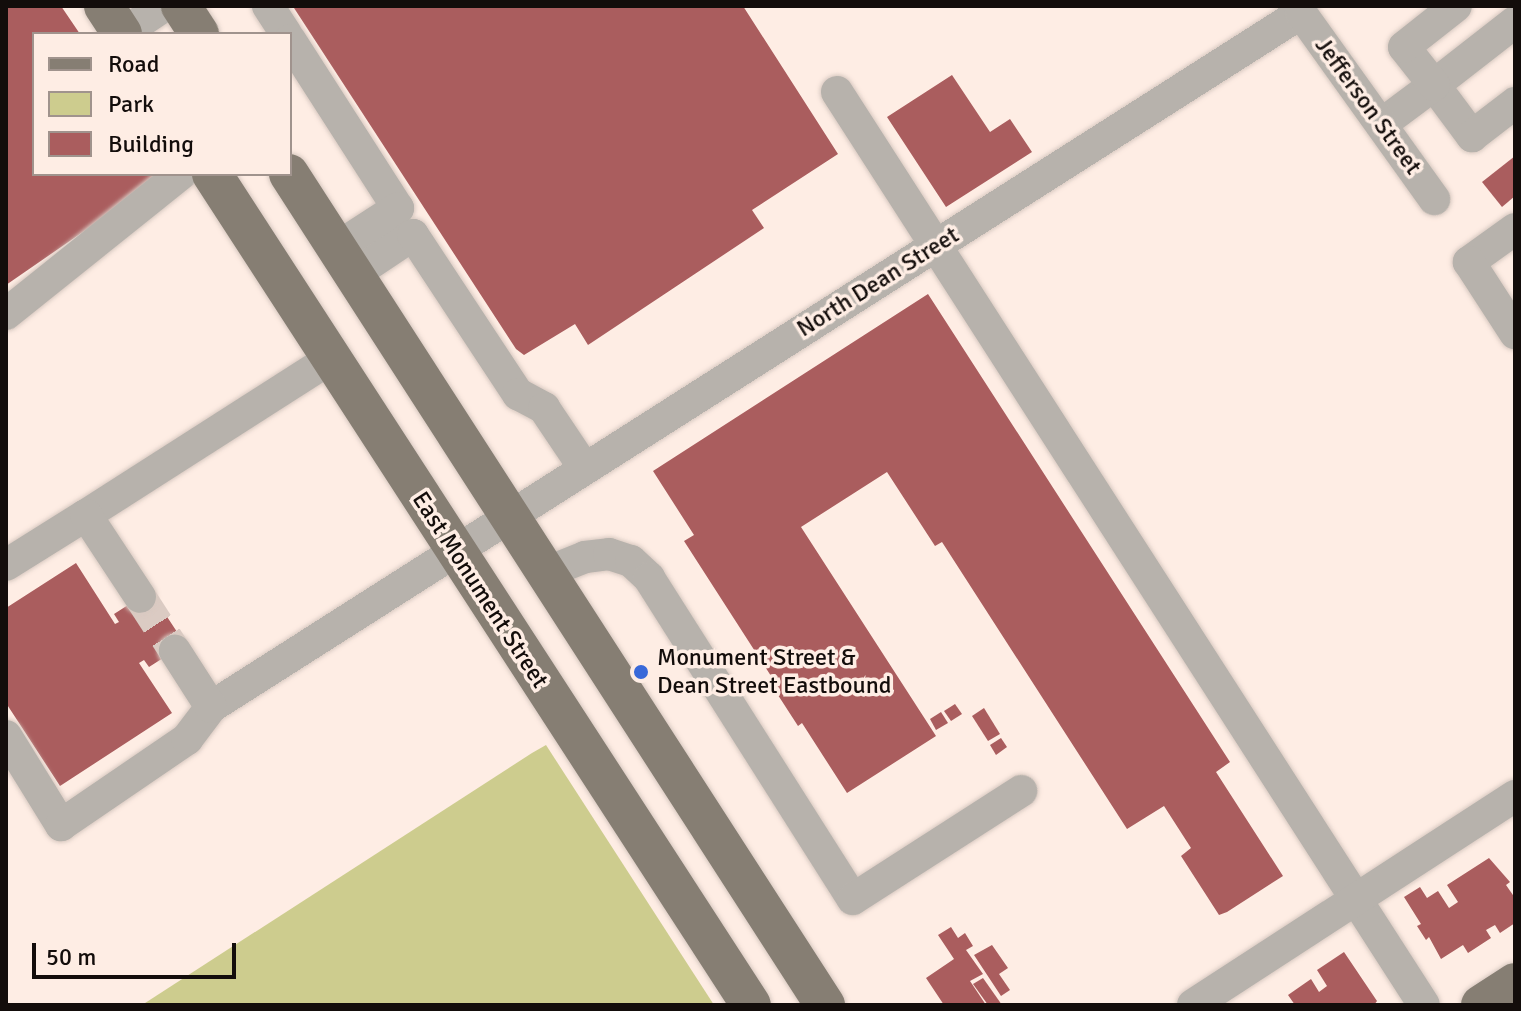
<!DOCTYPE html>
<style>
body{margin:0}
#map{position:relative;width:1521px;height:1011px;overflow:hidden;background:#feede4;font-family:Signika,sans-serif}
div>[style]{position:absolute}
.green>*{inset:0;background:#cdcc8e}
.building>*{inset:0;background:#aa5d5e}
.minor-tunnel>*{height:32px;margin-top:-16px;transform-origin:0;background:repeating-linear-gradient(90deg,#dbcbc3 0 32px,transparent 0 48px)}
.roads{filter:drop-shadow(0 0 2px #d8c9c1) drop-shadow(0 0 2px #d8c9c1)}
.minor>*{height:32px;margin:-16px;padding:0 16px;transform-origin:16px;border-radius:16px;background:#b7b2ac}
.major>*{height:40px;margin:-20px;padding:0 20px;transform-origin:20px;border-radius:20px;background:#867e73}
.dots>*{width:22px;height:22px;translate:-50% -50%;box-sizing:border-box;border:4px solid #feede4;border-radius:50%}
span{translate:-50% -50%;white-space:nowrap;text-align:center;line-height:1.15;-webkit-text-stroke:7px #feede4;paint-order:stroke}
.street-label{font-size:24px;color:#130d0b}
.poi-label{font-size:24px;color:#130d0b}
.left{translate:0 -50%;text-align:left}
.frame{position:absolute;inset:0;border:8px solid #130d0b;pointer-events:none}
.legend{position:absolute;left:32px;top:32px;width:260px;height:144px;box-sizing:border-box;background:#feede4;border:2px solid #a0938d;margin:0;padding:10px 14px;list-style:none;font-size:24px;color:#130d0b}
.legend li{display:flex;align-items:center;gap:16px;height:40px}
.legend b{width:40px;border:2px solid #a0938d}
.scale{position:absolute;left:32px;top:943px;width:204px;height:36px;box-sizing:border-box;border:4px solid #130d0b;border-top:0;padding-left:10px;font-size:24px;line-height:28px;white-space:nowrap;color:#130d0b;-webkit-text-stroke:6px #feede4;paint-order:stroke}
</style>
<div id="map">
<div class="green">
<i style="clip-path:polygon(546px 745px,714px 1005px,142px 1005px,532px 753px)"></i>
</div>
<div class="building">
<i style="clip-path:polygon(6px 6px,61px 6px,80px 34px,34px 34px,34px 174px,167px 174px,6px 285px)"></i>
<i style="clip-path:polygon(297px 6px,743px 6px,838px 154px,752px 210px,764px 228px,588px 345px,575px 324px,524px 355px,516px 349px,294px 8px)"></i>
<i style="clip-path:polygon(952px 75px,990px 132px,1010px 119px,1032px 152px,946px 207px,887px 117px)"></i>
<i style="clip-path:polygon(1515px 156px,1515px 196px,1502px 207px,1482px 182px)"></i>
<i style="clip-path:polygon(928px 294px,1230px 762px,1216px 772px,1283px 876px,1227px 912px,1219px 915px,1181px 856px,1191px 848px,1164px 806px,1127px 829px,942px 542px,935px 546px,887px 472px,801px 527px,936px 736px,847px 793px,802px 723px,798px 726px,776px 692px,780px 690px,684px 541px,694px 535px,653px 471px)"></i>
<i style="clip-path:polygon(76px 563px,115px 624px,119px 622px,114px 614px,150px 591px,185px 644px,149px 667px,144px 660px,139px 663px,172px 713px,60px 786px,6px 703px,6px 608px)"></i>
<i style="clip-path:polygon(955px 704px,962px 714px,951px 721px,944px 711px)"></i>
<i style="clip-path:polygon(984px 708px,1000px 734px,988px 741px,972px 716px)"></i>
<i style="clip-path:polygon(941px 712px,948px 723px,936px 730px,930px 719px)"></i>
<i style="clip-path:polygon(1001px 738px,1007px 747px,996px 755px,990px 745px)"></i>
<i style="clip-path:polygon(1489px 858px,1510px 882px,1506px 885px,1515px 898px,1515px 923px,1500px 933px,1495px 925px,1486px 930px,1491px 938px,1468px 953px,1463px 945px,1441px 959px,1429px 937px,1426px 940px,1417px 926px,1421px 924px,1404px 897px,1420px 887px,1427px 898px,1438px 891px,1449px 908px,1458px 902px,1447px 885px)"></i>
<i style="clip-path:polygon(951px 927px,958px 938px,965px 933px,973px 946px,966px 950px,983px 974px,970px 981px,986px 1005px,944px 1005px,926px 978px,954px 959px,938px 935px)"></i>
<i style="clip-path:polygon(992px 945px,1008px 968px,999px 974px,1010px 990px,1001px 996px,974px 955px)"></i>
<i style="clip-path:polygon(1344px 952px,1377px 1001px,1374px 1005px,1295px 1005px,1288px 995px,1311px 979px,1319px 992px,1327px 986px,1317px 970px)"></i>
<i style="clip-path:polygon(983px 978px,1002px 1005px,988px 1005px,973px 984px)"></i>
</div>
<div class="minor-tunnel">
<i style="left:140px;top:597px;width:64px;rotate:57.1deg"></i>
</div>
<div class="roads">
<div class="minor">
<i style="left:268px;top:6px;width:33px;rotate:57deg"></i>
<i style="left:1515px;top:22px;width:103px;rotate:142.1deg"></i>
<i style="left:1434px;top:85px;width:64px;rotate:53.3deg"></i>
<i style="left:1472px;top:136px;width:54px;rotate:-37.5deg"></i>
<i style="left:122px;top:34px;width:50px;rotate:-33.7deg"></i>
<i style="left:290px;top:40px;width:200px;rotate:57.3deg"></i>
<i style="left:398px;top:208px;width:74px;rotate:147.2deg"></i>
<i style="left:837px;top:92px;width:1085px;rotate:57.26deg"></i>
<i style="left:1383px;top:123px;width:64px;rotate:-36.7deg"></i>
<i style="left:1434px;top:85px;width:48px;rotate:-128.3deg"></i>
<i style="left:1404px;top:47px;width:66px;rotate:-38.3deg"></i>
<i style="left:1515px;top:229px;width:57px;rotate:144.3deg"></i>
<i style="left:1469px;top:262px;width:85px;rotate:57.1deg"></i>
<i style="left:353px;top:275px;width:72px;rotate:-33.7deg"></i>
<i style="left:413px;top:235px;width:191px;rotate:56.6deg"></i>
<i style="left:518px;top:394px;width:30px;rotate:28deg"></i>
<i style="left:544px;top:408px;width:73px;rotate:56.1deg"></i>
<i style="left:6px;top:314px;width:224px;rotate:-38.7deg"></i>
<i style="left:86px;top:515px;width:290px;rotate:-32.6deg"></i>
<i style="left:6px;top:565px;width:94px;rotate:-32deg"></i>
<i style="left:86px;top:515px;width:98px;rotate:56.6deg"></i>
<i style="left:545px;top:573px;width:43px;rotate:-21.8deg"></i>
<i style="left:585px;top:557px;width:24px;rotate:-7deg"></i>
<i style="left:609px;top:554px;width:23px;rotate:18deg"></i>
<i style="left:631px;top:561px;width:25px;rotate:43deg"></i>
<i style="left:649px;top:578px;width:380px;rotate:57.6deg"></i>
<i style="left:853px;top:899px;width:200px;rotate:-32.7deg"></i>
<i style="left:211px;top:707px;width:1292px;rotate:-32.48deg"></i>
<i style="left:1301px;top:13px;width:229px;rotate:54.4deg"></i>
<i style="left:6px;top:736px;width:105px;rotate:58.3deg"></i>
<i style="left:61px;top:825px;width:153px;rotate:-34.3deg"></i>
<i style="left:187px;top:739px;width:40px;rotate:-53deg"></i>
<i style="left:211px;top:707px;width:67px;rotate:-122.7deg"></i>
<i style="left:1193px;top:1005px;width:384px;rotate:-33deg"></i>
</div>
<div class="major">
<i style="left:104px;top:6px;width:33px;rotate:57deg"></i>
<i style="left:181px;top:6px;width:33px;rotate:57deg"></i>
<i style="left:212px;top:174px;width:990px;rotate:57.03deg"></i>
<i style="left:289px;top:174px;width:989px;rotate:57.18deg"></i>
<i style="left:1481px;top:1005px;width:40px;rotate:-32.9deg"></i>
</div>
</div>
<div class="dots">
<i style="left:641px;top:672px;background:#3969d9"></i>
</div>
<div class="street-label">
<span style="left:1368px;top:106px;rotate:54deg">Jefferson Street</span>
<span style="left:878px;top:282px;rotate:-32deg">North Dean Street</span>
<span style="left:480px;top:590px;rotate:57deg">East Monument Street</span>
</div>
<div class="poi-label">
<span class="left" style="left:657px;top:672px">Monument Street &amp;<br>Dean Street Eastbound</span>
</div>
<div class="frame"></div>
<ul class="legend">
<li><b style="height:10px;background:#867e73"></b>Road</li>
<li><b style="height:22px;background:#cdcc8e"></b>Park</li>
<li><b style="height:22px;background:#aa5d5e"></b>Building</li>
</ul>
<div class="scale">50 m</div>
</div>
